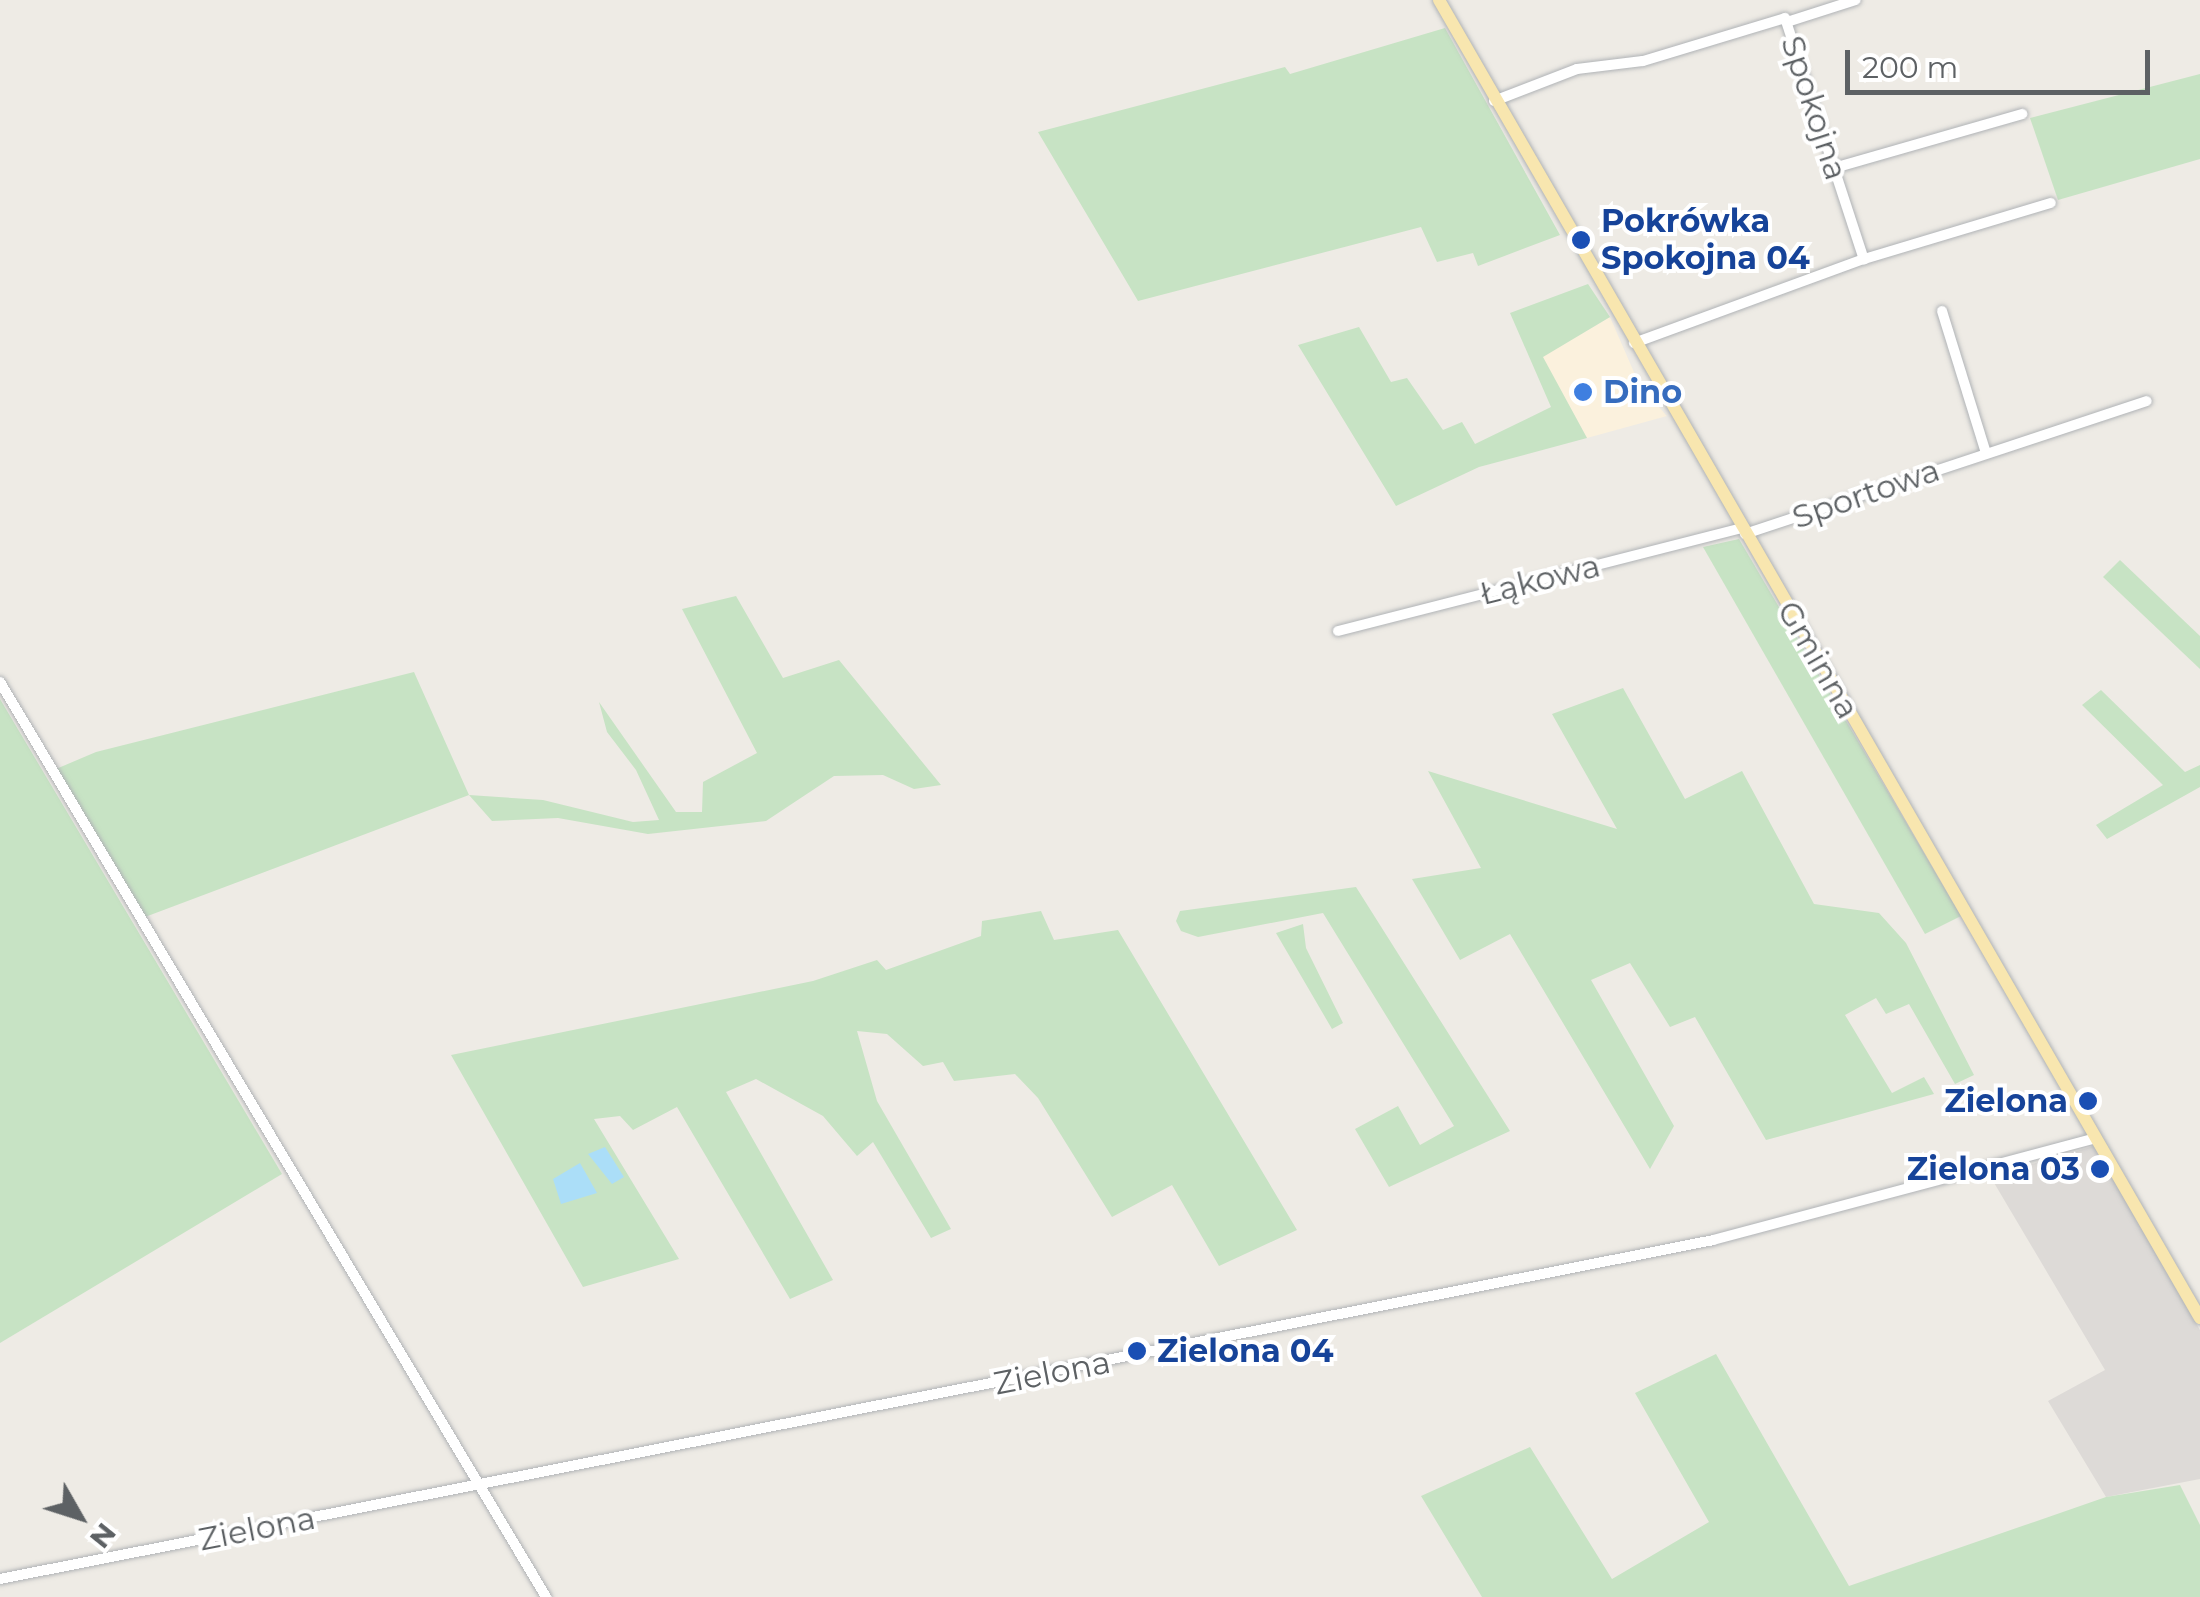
<!DOCTYPE html>
<meta charset="utf-8">
<style>
body{margin:0}
#map{position:relative;width:2200px;height:1597px;overflow:hidden;background:#eeebe5;font-family:Montserrat,sans-serif}
div>[style]{position:absolute}
.commercial>*{inset:0;background:#fbf1dd}
.industrial>*{inset:0;background:#dddad7}
.green>*{inset:0;background:#c7e3c4}
.water>*{inset:0;background:#abdef8}
.roads{filter:drop-shadow(0 0 2px #b0b3b6) drop-shadow(0 0 2px #b0b3b6)}
.minor>*{height:10px;margin:-5px;padding:0 5px;transform-origin:5px;border-radius:5px;background:#fff}
.major>*{height:12px;margin:-6px;padding:0 6px;transform-origin:6px;border-radius:6px;background:#f8e6af}
.dots>*{width:28px;height:28px;translate:-50% -50%;box-sizing:border-box;border:5px solid #fff;border-radius:50%}
span{translate:-50% -50%;white-space:nowrap;text-align:center;line-height:1.15;-webkit-text-stroke:8px #fff;paint-order:stroke}
.street-label{font-size:32px;color:#5d6164}
.transit-label{font-size:32px;color:#164399;font-weight:700}
.left{translate:0 -50%;text-align:left}
.right{translate:-100% -50%;text-align:right}
.shop-label{font-size:32px;color:#366cbe;font-weight:700}
.north{position:absolute;left:30px;top:1467px;width:100px;height:100px;-webkit-text-stroke:8px #fff;paint-order:stroke;rotate:129deg;font-size:28px;font-weight:700;line-height:40px;text-align:center;color:#5d6164}
.north::after{content:'';display:block;margin:auto;width:35px;height:45px;background:#5d6164;clip-path:polygon(50% 0,100% 100%,50% 72%,0 100%)}
.scale{position:absolute;left:1845px;top:50px;width:305px;height:45px;box-sizing:border-box;border:5px solid #5d6164;border-top:0;padding-left:12px;font-size:30px;line-height:35px;white-space:nowrap;color:#5d6164;-webkit-text-stroke:8px #fff;paint-order:stroke}
</style>
<div id="map">
<div class="commercial">
<i style="clip-path:polygon(1610px 317px,1640px 386px,1667px 416px,1587px 438px,1542px 357px)"></i>
</div>
<div class="industrial">
<i style="clip-path:polygon(2094px 1146px,2200px 1330px,2200px 1479px,2106px 1497px,2048px 1401px,2105px 1370px,1990px 1176px)"></i>
</div>
<div class="green">
<i style="clip-path:polygon(1445px 28px,1560px 235px,1478px 266px,1473px 253px,1437px 262px,1421px 227px,1138px 301px,1038px 132px,1285px 67px,1290px 74px)"></i>
<i style="clip-path:polygon(2200px 74px,2200px 159px,2058px 200px,2030px 118px)"></i>
<i style="clip-path:polygon(1588px 284px,1610px 317px,1543px 357px,1587px 438px,1479px 467px,1396px 506px,1298px 345px,1359px 327px,1391px 382px,1407px 378px,1443px 430px,1462px 422px,1475px 444px,1551px 407px,1510px 313px)"></i>
<i style="clip-path:polygon(1739px 539px,1961px 916px,1925px 934px,1703px 547px)"></i>
<i style="clip-path:polygon(2120px 560px,2200px 636px,2200px 669px,2103px 577px)"></i>
<i style="clip-path:polygon(736px 596px,783px 678px,839px 660px,941px 785px,914px 789px,883px 775px,834px 776px,766px 821px,648px 834px,558px 818px,492px 821px,469px 795px,145px 917px,56px 769px,96px 752px,414px 672px,469px 795px,543px 800px,633px 822px,659px 820px,636px 770px,607px 732px,599px 702px,676px 812px,702px 812px,703px 782px,757px 753px,682px 609px)"></i>
<i style="clip-path:polygon(1623px 688px,1685px 799px,1742px 771px,1814px 904px,1879px 913px,1906px 943px,1974px 1075px,1955px 1084px,1909px 1004px,1886px 1014px,1876px 998px,1845px 1015px,1892px 1093px,1924px 1077px,1934px 1094px,1766px 1140px,1695px 1017px,1670px 1027px,1630px 963px,1591px 980px,1674px 1126px,1650px 1169px,1510px 934px,1460px 960px,1412px 879px,1481px 868px,1428px 771px,1617px 829px,1552px 714px)"></i>
<i style="clip-path:polygon(2101px 690px,2185px 772px,2200px 765px,2200px 787px,2107px 839px,2096px 825px,2163px 785px,2082px 705px)"></i>
<i style="clip-path:polygon(0 699px,282px 1174px,0 1343px)"></i>
<i style="clip-path:polygon(1356px 887px,1510px 1131px,1389px 1187px,1355px 1129px,1398px 1106px,1420px 1145px,1454px 1126px,1323px 913px,1198px 937px,1181px 931px,1176px 921px,1180px 911px)"></i>
<i style="clip-path:polygon(1041px 911px,1054px 940px,1118px 930px,1297px 1230px,1219px 1266px,1172px 1185px,1112px 1217px,1038px 1098px,1015px 1074px,954px 1081px,943px 1062px,923px 1066px,887px 1034px,857px 1031px,877px 1101px,951px 1229px,931px 1238px,873px 1142px,857px 1156px,823px 1116px,756px 1079px,726px 1092px,833px 1280px,790px 1299px,677px 1107px,633px 1130px,620px 1116px,594px 1119px,679px 1259px,583px 1287px,451px 1055px,813px 981px,877px 960px,886px 970px,981px 936px,982px 921px)"></i>
<i style="clip-path:polygon(1303px 924px,1306px 948px,1343px 1023px,1332px 1029px,1276px 933px)"></i>
<i style="clip-path:polygon(1716px 1354px,1849px 1586px,2106px 1497px,2180px 1485px,2200px 1525px,2200px 1597px,1482px 1597px,1421px 1496px,1530px 1447px,1612px 1579px,1709px 1522px,1635px 1393px)"></i>
</div>
<div class="water">
<i style="clip-path:polygon(605px 1147px,624px 1177px,612px 1184px,588px 1154px)"></i>
<i style="clip-path:polygon(580px 1163px,597px 1193px,561px 1204px,553px 1179px)"></i>
</div>
<div class="roads">
<div class="minor">
<i style="left:1787px;top:22px;width:72px;rotate:-17.7deg"></i>
<i style="left:1494px;top:101px;width:89px;rotate:-21.1deg"></i>
<i style="left:1577px;top:69px;width:66px;rotate:-6.9deg"></i>
<i style="left:1643px;top:61px;width:148px;rotate:-16.8deg"></i>
<i style="left:1785px;top:18px;width:254px;rotate:71.9deg"></i>
<i style="left:1834px;top:168px;width:196px;rotate:-16deg"></i>
<i style="left:1942px;top:311px;width:149px;rotate:72.8deg"></i>
<i style="left:1634px;top:343px;width:245px;rotate:-20.1deg"></i>
<i style="left:1864px;top:259px;width:195px;rotate:-16.7deg"></i>
<i style="left:1745px;top:534px;width:423px;rotate:-18.3deg"></i>
<i style="left:1338px;top:631px;width:416px;rotate:-14.3deg"></i>
<i style="left:0;top:682px;width:1066px;rotate:59.17deg"></i>
<i style="left:0;top:1579px;width:1746px;rotate:-11.19deg"></i>
<i style="left:1713px;top:1240px;width:396px;rotate:-14.9deg"></i>
</div>
<div class="major">
<i style="left:1439px;top:0;width:1522px;rotate:60deg"></i>
</div>
</div>
<div class="dots">
<i style="left:1581px;top:240px;background:#1a4fb4"></i>
<i style="left:1583px;top:392px;background:#3f7fe0"></i>
<i style="left:2088px;top:1101px;background:#1a4fb4"></i>
<i style="left:2100px;top:1169px;background:#1a4fb4"></i>
<i style="left:1137px;top:1351px;background:#1a4fb4"></i>
</div>
<div class="street-label">
<span style="left:1814px;top:108px;rotate:72deg">Spokojna</span>
<span style="left:1866px;top:494px;rotate:-19deg">Sportowa</span>
<span style="left:1540px;top:580px;rotate:-14deg">Łąkowa</span>
<span style="left:1818px;top:660px;rotate:60deg">Gminna</span>
<span style="left:1052px;top:1373px;rotate:-11deg">Zielona</span>
<span style="left:257px;top:1529px;rotate:-11deg">Zielona</span>
</div>
<div class="transit-label">
<span class="left" style="left:1601px;top:240px">Pokrówka<br>Spokojna 04</span>
<span class="right" style="left:2068px;top:1101px">Zielona</span>
<span class="right" style="left:2080px;top:1169px">Zielona 03</span>
<span class="left" style="left:1157px;top:1351px">Zielona 04</span>
</div>
<div class="shop-label">
<span class="left" style="left:1603px;top:392px">Dino</span>
</div>
<div class="north">N</div>
<div class="scale">200 m</div>
</div>
